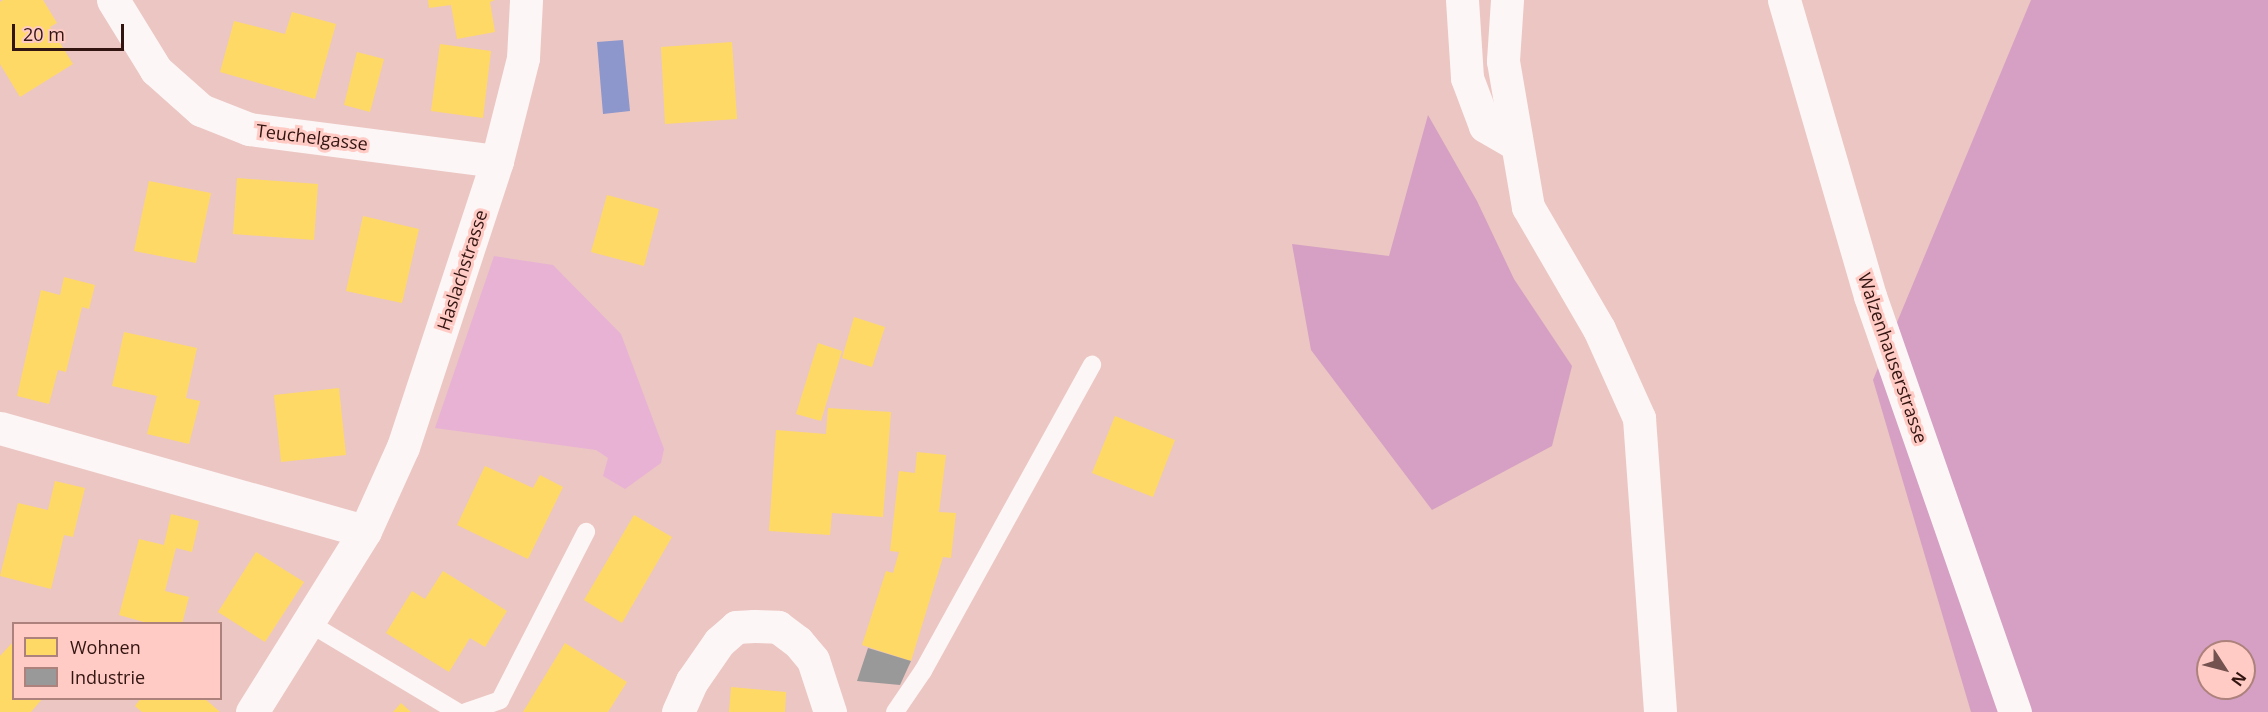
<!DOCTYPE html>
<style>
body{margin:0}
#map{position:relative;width:2268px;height:712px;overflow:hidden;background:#ecc6c2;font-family:"Open Sans",sans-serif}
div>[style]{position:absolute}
.green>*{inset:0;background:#e8b2d5}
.forest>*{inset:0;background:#d5a0c3}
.water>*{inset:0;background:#8d97cb}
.homes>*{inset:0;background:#ffd966}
.industry>*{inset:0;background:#999}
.lane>*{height:18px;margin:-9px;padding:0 9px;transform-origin:9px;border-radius:9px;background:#fcf6f6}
.street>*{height:33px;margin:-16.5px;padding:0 16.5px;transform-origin:16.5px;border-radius:16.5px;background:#fcf6f6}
.secondary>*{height:33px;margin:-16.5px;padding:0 16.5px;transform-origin:16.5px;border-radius:16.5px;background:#fcf6f6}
span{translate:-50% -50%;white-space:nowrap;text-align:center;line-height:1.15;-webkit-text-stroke:6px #ffcbc4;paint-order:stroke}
.street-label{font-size:18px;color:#321411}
.legend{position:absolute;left:12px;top:622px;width:210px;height:78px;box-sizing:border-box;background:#ffcbc4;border:2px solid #ad827c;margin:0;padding:8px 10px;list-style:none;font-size:18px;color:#321411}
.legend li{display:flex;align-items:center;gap:12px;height:30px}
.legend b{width:30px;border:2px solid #ad827c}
.north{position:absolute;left:2196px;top:640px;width:60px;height:60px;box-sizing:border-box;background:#ffcbc4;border:2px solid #ad827c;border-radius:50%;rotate:126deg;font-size:16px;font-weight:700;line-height:24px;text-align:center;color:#321411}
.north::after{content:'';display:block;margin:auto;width:21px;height:27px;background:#73524f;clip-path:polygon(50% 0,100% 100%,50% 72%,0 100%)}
.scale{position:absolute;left:12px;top:24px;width:112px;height:27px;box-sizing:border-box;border:3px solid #321411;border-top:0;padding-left:8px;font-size:18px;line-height:21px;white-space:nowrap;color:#321411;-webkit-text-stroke:4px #ffcbc4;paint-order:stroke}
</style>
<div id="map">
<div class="green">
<i style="clip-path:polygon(494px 256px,553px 265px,621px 334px,664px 449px,661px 463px,625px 489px,603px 476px,608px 458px,596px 450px,435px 428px)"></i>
</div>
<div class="forest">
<i style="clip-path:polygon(evenodd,2031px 0,2268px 0,2268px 712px,1971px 712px,1873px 380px,2031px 0,2208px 652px,2244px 652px,2244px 688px,2208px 688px,2208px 652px)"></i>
<i style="clip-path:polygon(1428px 115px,1477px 201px,1514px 279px,1572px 366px,1552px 446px,1432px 510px,1311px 350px,1292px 244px,1389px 256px)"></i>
</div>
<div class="water">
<i style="clip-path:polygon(623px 40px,630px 111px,603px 114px,597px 42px)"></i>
</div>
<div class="homes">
<i style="clip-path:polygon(3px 0,43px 0,57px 23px,50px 27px,73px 64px,20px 97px,0 64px,0 2px)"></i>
<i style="clip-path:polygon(428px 0,495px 0,490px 2px,495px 32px,457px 39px,451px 5px,429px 8px)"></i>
<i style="clip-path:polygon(292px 12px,336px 24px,315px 99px,220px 72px,234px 21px,285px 34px)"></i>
<i style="clip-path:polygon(732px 42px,737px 119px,665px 124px,661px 47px)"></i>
<i style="clip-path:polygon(440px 44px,491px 51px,483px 118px,431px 111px)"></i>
<i style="clip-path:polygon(357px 52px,384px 59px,370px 112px,344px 105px)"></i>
<i style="clip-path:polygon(237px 178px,318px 184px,314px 240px,233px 234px)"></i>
<i style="clip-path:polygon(149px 181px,211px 193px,196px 263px,134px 251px)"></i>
<i style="clip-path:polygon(607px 195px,659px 209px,644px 266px,591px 252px)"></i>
<i style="clip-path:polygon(363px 216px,419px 229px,402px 303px,346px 291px)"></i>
<i style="clip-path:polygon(64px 277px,95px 285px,89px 309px,82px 307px,66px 372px,58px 370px,49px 404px,17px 396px,41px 290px,60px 295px)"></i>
<i style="clip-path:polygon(854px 317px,885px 327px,872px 367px,842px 358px)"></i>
<i style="clip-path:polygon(124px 332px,197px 348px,186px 398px,200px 401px,189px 444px,147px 434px,157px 396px,112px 386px)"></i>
<i style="clip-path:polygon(818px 343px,842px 351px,821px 421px,796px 414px)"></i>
<i style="clip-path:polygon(339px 388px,346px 455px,281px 462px,274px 395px)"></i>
<i style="clip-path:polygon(828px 408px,891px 412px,883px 517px,832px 513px,830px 535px,769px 531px,776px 430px,826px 434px)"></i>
<i style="clip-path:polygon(1115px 416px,1175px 440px,1153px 497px,1092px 473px)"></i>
<i style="clip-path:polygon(917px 452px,946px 455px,939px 512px,956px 513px,951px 558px,943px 557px,911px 661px,862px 645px,886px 571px,893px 573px,899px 552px,890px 551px,899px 471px,915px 473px)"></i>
<i style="clip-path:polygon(485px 466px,533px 488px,540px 475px,563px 487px,528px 559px,457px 525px)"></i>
<i style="clip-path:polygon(55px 481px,85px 488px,73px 537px,64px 535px,51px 589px,0 576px,18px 503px,48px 510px)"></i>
<i style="clip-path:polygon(171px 514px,199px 521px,192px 552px,176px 548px,165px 591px,189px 597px,182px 624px,151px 624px,119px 615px,139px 539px,164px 545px)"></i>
<i style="clip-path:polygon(634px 515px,672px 537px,622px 623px,584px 600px)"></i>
<i style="clip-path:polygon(256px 552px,304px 582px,265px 642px,218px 612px)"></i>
<i style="clip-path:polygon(443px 571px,507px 611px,485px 647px,470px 638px,449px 672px,386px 633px,412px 591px,425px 599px)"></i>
<i style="clip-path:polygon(14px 641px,14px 698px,43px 698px,31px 712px,0 712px,0 656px)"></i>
<i style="clip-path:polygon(565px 643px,627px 682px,608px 712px,523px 712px)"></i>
<i style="clip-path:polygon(731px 687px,786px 692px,785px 712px,729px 712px)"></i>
<i style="clip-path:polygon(141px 698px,204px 698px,220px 712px,142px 712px,135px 706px)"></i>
<i style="clip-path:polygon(401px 703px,411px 712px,393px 712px)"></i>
</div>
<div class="industry">
<i style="clip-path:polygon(868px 648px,911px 661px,900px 685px,857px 681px)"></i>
</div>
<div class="lane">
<i style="left:309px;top:623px;width:174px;rotate:30.9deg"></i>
<i style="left:466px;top:712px;width:36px;rotate:-19deg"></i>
<i style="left:500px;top:700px;width:189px;rotate:-62.9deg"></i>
<i style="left:895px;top:712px;width:50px;rotate:-55.7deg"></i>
<i style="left:923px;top:671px;width:350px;rotate:-61.1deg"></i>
</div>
<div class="street">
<i style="left:113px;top:0;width:82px;rotate:58.4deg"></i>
<i style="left:156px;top:70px;width:60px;rotate:41.6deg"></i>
<i style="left:201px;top:110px;width:52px;rotate:21.6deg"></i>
<i style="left:249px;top:129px;width:250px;rotate:7.4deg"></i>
<i style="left:1462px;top:0;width:78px;rotate:86.3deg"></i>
<i style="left:1467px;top:78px;width:51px;rotate:69.4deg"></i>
<i style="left:1485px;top:126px;width:34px;rotate:30deg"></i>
<i style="left:0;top:428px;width:379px;rotate:15.8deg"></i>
<i style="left:252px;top:712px;width:213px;rotate:-58deg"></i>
<i style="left:365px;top:531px;width:92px;rotate:-65.7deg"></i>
<i style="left:403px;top:447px;width:301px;rotate:-71.8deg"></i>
<i style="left:497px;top:161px;width:106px;rotate:-75.8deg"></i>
<i style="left:523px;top:58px;width:58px;rotate:-87deg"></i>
</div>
<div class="secondary">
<i style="left:1507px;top:0;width:61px;rotate:93.8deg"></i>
<i style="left:1503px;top:61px;width:148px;rotate:80.3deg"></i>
<i style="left:1528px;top:207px;width:141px;rotate:59.8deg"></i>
<i style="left:1599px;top:329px;width:98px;rotate:65.8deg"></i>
<i style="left:1639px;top:418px;width:295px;rotate:85.9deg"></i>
<i style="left:1784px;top:0;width:308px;rotate:73.8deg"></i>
<i style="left:1870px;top:296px;width:441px;rotate:70.8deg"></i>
<i style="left:678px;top:712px;width:34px;rotate:-66deg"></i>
<i style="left:692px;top:681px;width:47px;rotate:-55.3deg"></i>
<i style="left:719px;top:642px;width:23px;rotate:-41deg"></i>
<i style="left:736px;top:627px;width:18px;rotate:-3deg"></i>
<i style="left:754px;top:626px;width:24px;rotate:2deg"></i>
<i style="left:778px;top:627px;width:25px;rotate:37deg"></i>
<i style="left:798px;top:642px;width:23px;rotate:50deg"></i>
<i style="left:813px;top:660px;width:55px;rotate:71.9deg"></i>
</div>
<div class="street-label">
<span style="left:312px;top:137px;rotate:7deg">Teuchelgasse</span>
<span style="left:462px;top:270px;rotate:-72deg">Haslachstrasse</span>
<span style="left:1893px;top:358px;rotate:71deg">Walzenhauserstrasse</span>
</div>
<ul class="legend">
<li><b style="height:16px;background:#ffd966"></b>Wohnen</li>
<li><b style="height:16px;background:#999"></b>Industrie</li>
</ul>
<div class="north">N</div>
<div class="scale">20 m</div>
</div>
